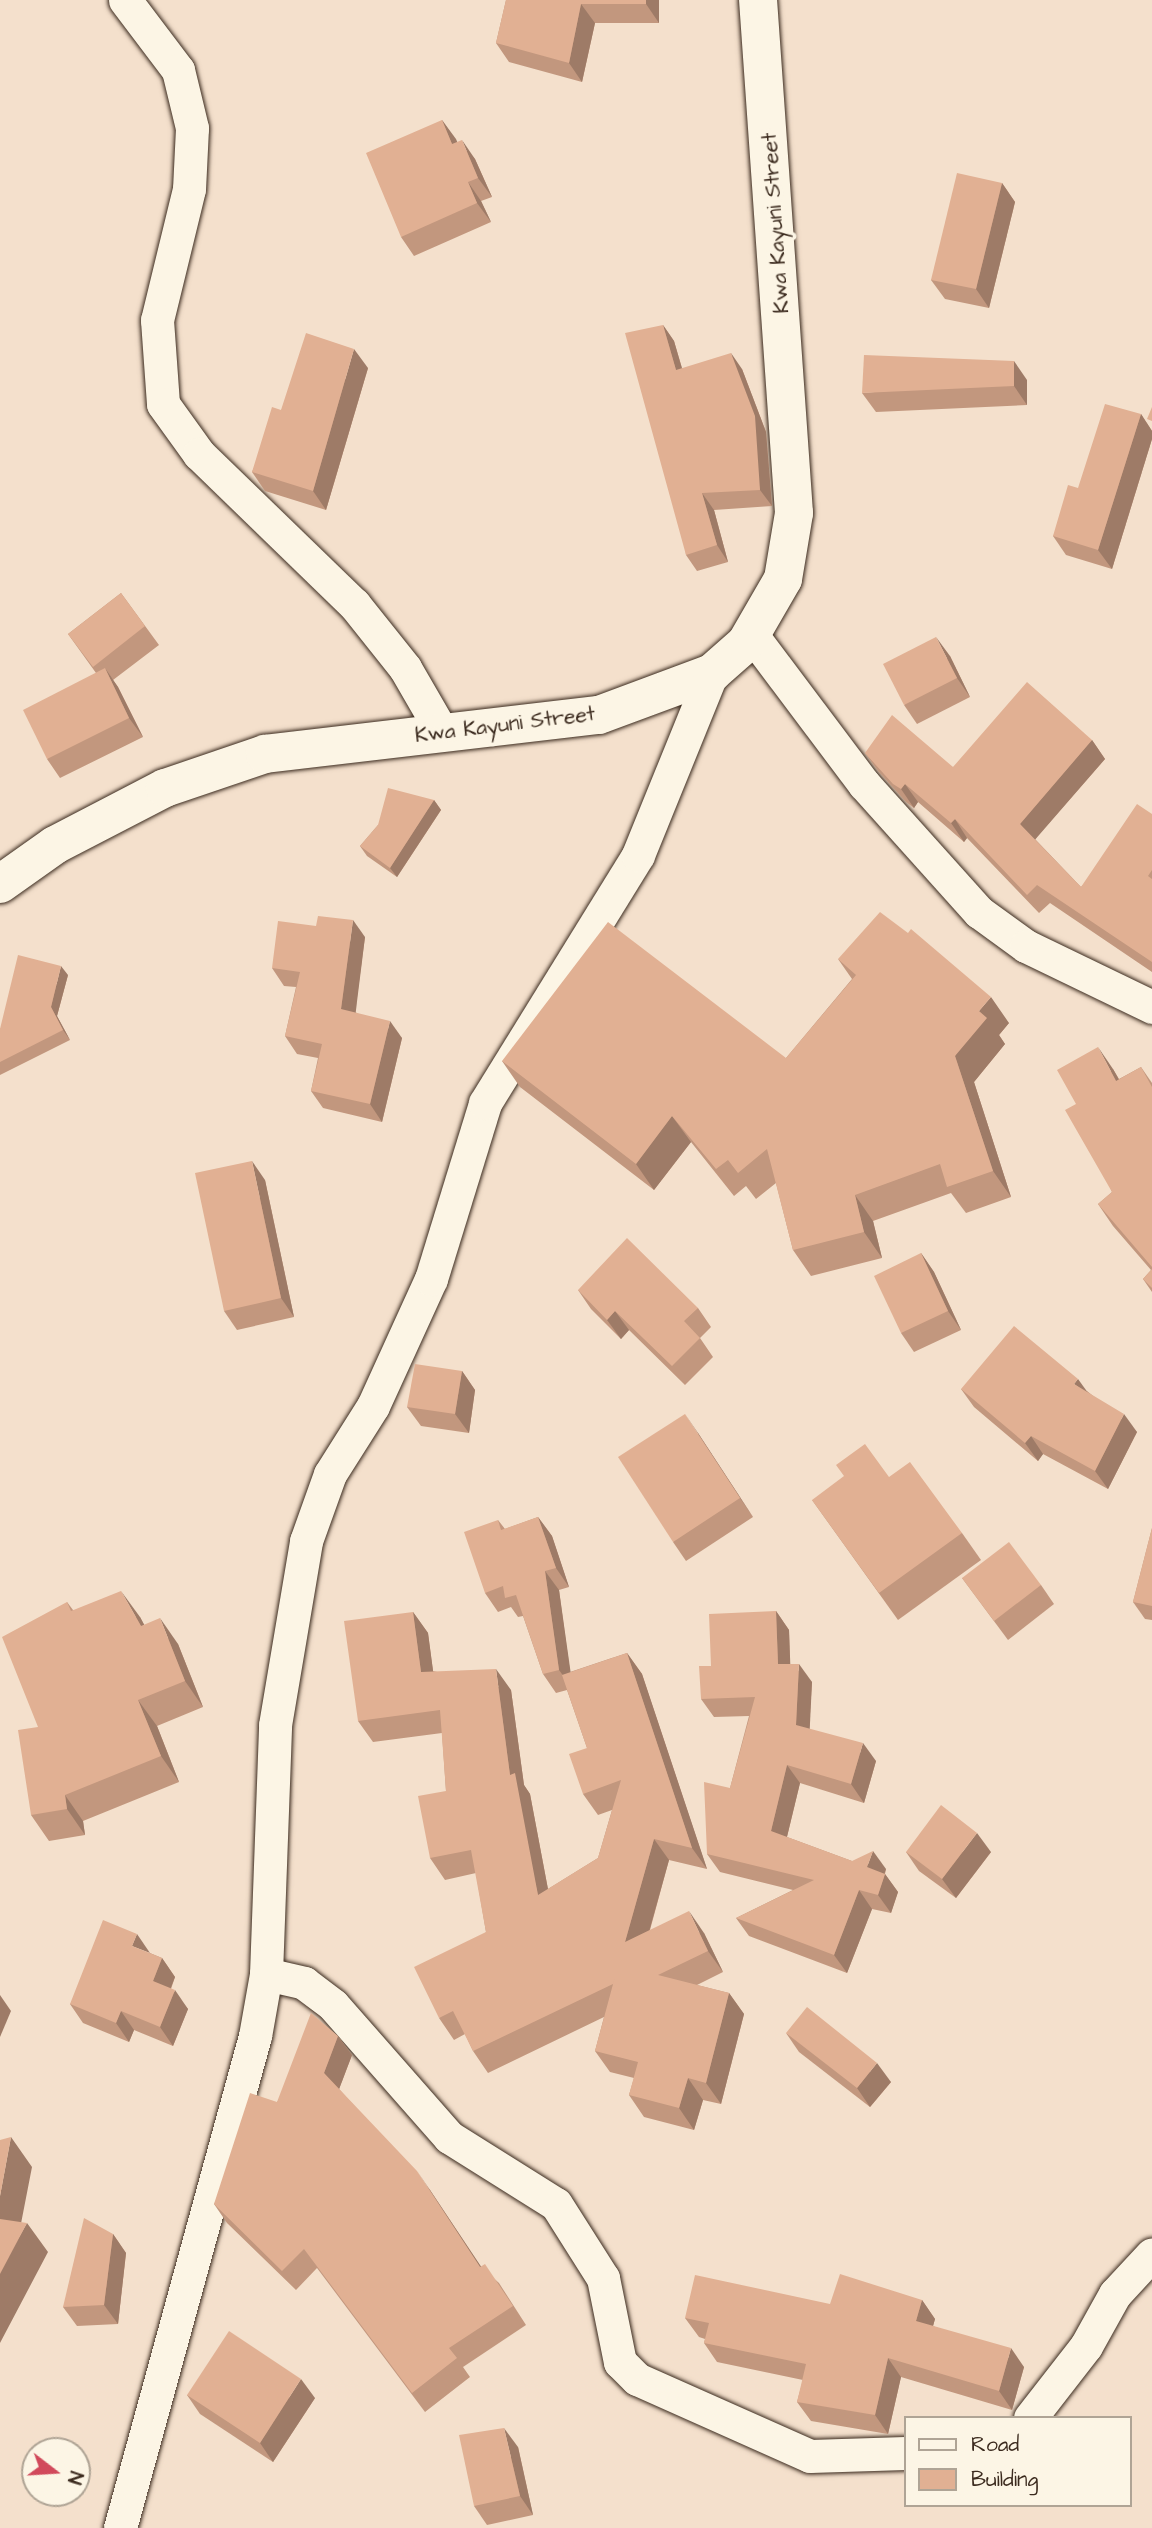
<!DOCTYPE html>
<style>
body{margin:0}
#map{position:relative;width:1152px;height:2528px;overflow:hidden;background:#f4e0cc;font-family:"Architects Daughter",sans-serif}
div>[style]{position:absolute}
.roads{filter:drop-shadow(0 0 2px #3b2a1e) drop-shadow(0 0 2px #3b2a1e)}
.street>*{height:33px;margin:-16.5px;padding:0 16.5px;transform-origin:16.5px;border-radius:16.5px;background:#fcf5e5}
.secondary>*{height:38px;margin:-19px;padding:0 19px;transform-origin:19px;border-radius:19px;background:#fcf5e5}
.wall>*{inset:0;background:#c2977e}
.shaded-wall>*{inset:0;background:#9e7b67}
.building>*{inset:0;background:#e1b093}
span{translate:-50% -50%;white-space:nowrap;text-align:center;line-height:1.15;-webkit-text-stroke:7px #fcf5e5;paint-order:stroke}
.street-label{font-size:21px;color:#3b2a1e}
.legend{position:absolute;left:904px;top:2416px;width:228px;height:91px;box-sizing:border-box;background:#fcf5e5;border:2px solid #afa495;margin:0;padding:9px 12px;list-style:none;font-size:21px;color:#3b2a1e}
.legend li{display:flex;align-items:center;gap:14px;height:35px}
.legend b{width:35px;border:2px solid #afa495}
.north{position:absolute;left:21px;top:2437px;width:70px;height:70px;box-sizing:border-box;background:#fcf5e5;border:2px solid #afa495;border-radius:50%;rotate:107deg;font-size:19px;font-weight:700;line-height:28px;text-align:center;color:#3b2a1e}
.north::after{content:'';display:block;margin:auto;width:24px;height:32px;background:#d1495b;clip-path:polygon(50% 0,100% 100%,50% 72%,0 100%)}
</style>
<div id="map">
<div class="roads">
<div class="street">
<i style="left:125px;top:0;width:88px;rotate:52.9deg"></i>
<i style="left:178px;top:70px;width:60px;rotate:76.4deg"></i>
<i style="left:192px;top:128px;width:61px;rotate:92.8deg"></i>
<i style="left:189px;top:189px;width:135px;rotate:103.7deg"></i>
<i style="left:157px;top:320px;width:84px;rotate:85.9deg"></i>
<i style="left:163px;top:404px;width:62px;rotate:54.2deg"></i>
<i style="left:199px;top:454px;width:216px;rotate:44.1deg"></i>
<i style="left:354px;top:604px;width:82px;rotate:51.4deg"></i>
<i style="left:405px;top:668px;width:74px;rotate:60deg"></i>
<i style="left:752px;top:635px;width:186px;rotate:53.1deg"></i>
<i style="left:864px;top:784px;width:172px;rotate:48.1deg"></i>
<i style="left:979px;top:912px;width:58px;rotate:35.9deg"></i>
<i style="left:1026px;top:946px;width:140px;rotate:25.8deg"></i>
<i style="left:266px;top:1974px;width:39px;rotate:13deg"></i>
<i style="left:304px;top:1983px;width:36px;rotate:37deg"></i>
<i style="left:333px;top:2005px;width:176px;rotate:48.7deg"></i>
<i style="left:449px;top:2137px;width:126px;rotate:32.1deg"></i>
<i style="left:556px;top:2204px;width:88px;rotate:57.6deg"></i>
<i style="left:603px;top:2278px;width:86px;rotate:78.6deg"></i>
<i style="left:620px;top:2362px;width:24px;rotate:45deg"></i>
<i style="left:637px;top:2379px;width:189px;rotate:24deg"></i>
<i style="left:810px;top:2456px;width:95px;rotate:-1.8deg"></i>
<i style="left:1030px;top:2418px;width:91px;rotate:-52.1deg"></i>
<i style="left:1086px;top:2346px;width:60px;rotate:-60.9deg"></i>
<i style="left:1115px;top:2294px;width:54px;rotate:-47.2deg"></i>
<i style="left:120px;top:2528px;width:510px;rotate:-74.66deg"></i>
<i style="left:255px;top:2036px;width:63px;rotate:-79.9deg"></i>
<i style="left:266px;top:1974px;width:249px;rotate:-87.9deg"></i>
<i style="left:275px;top:1725px;width:187px;rotate:-80.4deg"></i>
<i style="left:306px;top:1541px;width:71px;rotate:-70.3deg"></i>
<i style="left:330px;top:1474px;width:80px;rotate:-57.7deg"></i>
<i style="left:373px;top:1406px;width:140px;rotate:-65.5deg"></i>
<i style="left:431px;top:1279px;width:184px;rotate:-72.9deg"></i>
<i style="left:485px;top:1103px;width:291px;rotate:-58.3deg"></i>
<i style="left:638px;top:855px;width:196px;rotate:-67.9deg"></i>
</div>
<div class="secondary">
<i style="left:0;top:884px;width:67px;rotate:-35.3deg"></i>
<i style="left:55px;top:845px;width:124px;rotate:-27.4deg"></i>
<i style="left:165px;top:788px;width:106px;rotate:-18.8deg"></i>
<i style="left:265px;top:754px;width:336px;rotate:-6.7deg"></i>
<i style="left:599px;top:715px;width:121px;rotate:-20.4deg"></i>
<i style="left:712px;top:673px;width:45px;rotate:-41.4deg"></i>
<i style="left:746px;top:643px;width:74px;rotate:-60deg"></i>
<i style="left:783px;top:579px;width:67px;rotate:-80.5deg"></i>
<i style="left:794px;top:513px;width:514px;rotate:-94.01deg"></i>
</div>
</div>
<div class="wall">
<i style="clip-path:polygon(506px 0,659px 0,659px 23px,595px 23px,582px 82px,509px 62px,496px 43px)"></i>
<i style="clip-path:polygon(442px 120px,457px 142px,475px 159px,492px 197px,481px 201px,491px 222px,414px 256px,401px 237px)"></i>
<i style="clip-path:polygon(1002px 183px,1015px 202px,989px 308px,945px 299px,931px 280px)"></i>
<i style="clip-path:polygon(663px 325px,674px 341px,682px 368px,742px 369px,766px 432px,772px 506px,714px 510px,728px 562px,697px 571px,686px 555px)"></i>
<i style="clip-path:polygon(368px 368px,326px 510px,265px 491px,252px 472px,281px 410px)"></i>
<i style="clip-path:polygon(1027px 380px,1027px 405px,876px 412px,862px 393px)"></i>
<i style="clip-path:polygon(1141px 414px,1152px 431px,1152px 439px,1112px 569px,1066px 555px,1053px 536px)"></i>
<i style="clip-path:polygon(121px 593px,159px 645px,113px 680px,118px 687px,143px 737px,60px 778px,47px 759px,96px 673px,68px 634px)"></i>
<i style="clip-path:polygon(950px 656px,970px 697px,917px 724px,904px 705px)"></i>
<i style="clip-path:polygon(1092px 740px,1105px 759px,1035px 839px,1081px 887px,1152px 814px,1152px 972px,1050px 903px,1039px 913px,967px 838px,964px 842px,918px 802px,914px 808px,906px 802px,878px 771px,865px 753px,953px 767px)"></i>
<i style="clip-path:polygon(434px 800px,441px 810px,397px 877px,367px 856px,360px 846px,378px 825px)"></i>
<i style="clip-path:polygon(365px 937px,355px 1012px,402px 1038px,382px 1122px,323px 1108px,311px 1091px,318px 1058px,297px 1054px,285px 1036px,296px 987px,284px 986px,272px 968px)"></i>
<i style="clip-path:polygon(838px 959px,1009px 1023px,999px 1035px,1005px 1044px,974px 1082px,1011px 1197px,966px 1213px,951px 1193px,873px 1221px,882px 1258px,811px 1276px,793px 1250px,776px 1183px,756px 1199px,746px 1186px,734px 1196px,691px 1142px,654px 1190px,520px 1087px,502px 1061px,786px 1058px,852px 979px)"></i>
<i style="clip-path:polygon(68px 975px,57px 1016px,70px 1040px,0 1075px,0 1029px)"></i>
<i style="clip-path:polygon(1141px 1067px,1152px 1083px,1152px 1292px,1143px 1279px,1151px 1270px,1113px 1226px,1098px 1204px,1112px 1192px,1076px 1104px,1113px 1069px,1119px 1079px)"></i>
<i style="clip-path:polygon(265px 1180px,294px 1317px,237px 1330px,224px 1311px)"></i>
<i style="clip-path:polygon(921px 1253px,934px 1272px,961px 1330px,914px 1352px,901px 1333px)"></i>
<i style="clip-path:polygon(578px 1290px,698px 1308px,711px 1327px,700px 1338px,713px 1357px,685px 1385px,629px 1330px,621px 1339px,591px 1309px)"></i>
<i style="clip-path:polygon(462px 1371px,475px 1390px,469px 1433px,421px 1426px,407px 1407px)"></i>
<i style="clip-path:polygon(961px 1389px,1087px 1391px,1137px 1432px,1108px 1489px,1043px 1454px,1038px 1461px,974px 1407px)"></i>
<i style="clip-path:polygon(698px 1433px,753px 1517px,686px 1561px,673px 1542px)"></i>
<i style="clip-path:polygon(812px 1500px,962px 1533px,981px 1560px,898px 1620px)"></i>
<i style="clip-path:polygon(538px 1517px,552px 1536px,569px 1587px,559px 1590px,570px 1672px,627px 1653px,642px 1674px,707px 1869px,669px 1860px,650px 1930px,704px 1933px,723px 1972px,697px 1985px,729px 1993px,744px 2014px,721px 2104px,703px 2100px,694px 2130px,644px 2117px,629px 2095px,634px 2078px,610px 2072px,595px 2051px,604px 2017px,488px 2073px,473px 2051px,465px 2034px,454px 2040px,439px 2018px,486px 1932px,476px 1873px,445px 1880px,430px 1858px,446px 1791px,442px 1733px,373px 1742px,358px 1721px,413px 1612px,428px 1633px,433px 1671px,511px 1690px,524px 1785px,530px 1794px,548px 1889px,598px 1858px,612px 1810px,598px 1815px,583px 1794px,587px 1748px,567px 1690px,556px 1693px,543px 1674px,523px 1616px,518px 1617px,511px 1607px,498px 1612px,485px 1593px,498px 1520px,505px 1529px)"></i>
<i style="clip-path:polygon(1152px 1528px,1152px 1620px,1145px 1619px,1133px 1602px)"></i>
<i style="clip-path:polygon(962px 1578px,1041px 1585px,1054px 1604px,1008px 1640px)"></i>
<i style="clip-path:polygon(67px 1602px,73px 1610px,140px 1617px,144px 1625px,178px 1644px,203px 1707px,157px 1726px,179px 1782px,83px 1821px,85px 1835px,49px 1841px,31px 1815px,38px 1727px)"></i>
<i style="clip-path:polygon(776px 1611px,789px 1630px,790px 1664px,812px 1682px,809px 1729px,876px 1761px,864px 1803px,800px 1783px,787px 1837px,852px 1861px,886px 1869px,885px 1874px,898px 1892px,891px 1913px,872px 1909px,847px 1973px,749px 1936px,736px 1918px,793px 1890px,720px 1872px,707px 1854px,730px 1788px,749px 1716px,714px 1717px,701px 1699px,711px 1666px)"></i>
<i style="clip-path:polygon(906px 1852px,991px 1852px,956px 1898px,919px 1871px)"></i>
<i style="clip-path:polygon(150px 1953px,162px 1958px,175px 1977px,171px 1989px,188px 2009px,173px 2046px,134px 2030px,129px 2042px,83px 2023px,70px 2004px)"></i>
<i style="clip-path:polygon(786px 2033px,891px 2082px,870px 2107px,799px 2052px)"></i>
<i style="clip-path:polygon(338px 2036px,352px 2055px,339px 2089px,430px 2190px,481px 2267px,499px 2283px,526px 2325px,463px 2367px,470px 2377px,425px 2412px,317px 2268px,296px 2290px,227px 2223px,214px 2204px,277px 2102px)"></i>
<i style="clip-path:polygon(113px 2234px,126px 2253px,118px 2324px,77px 2326px,63px 2307px)"></i>
<i style="clip-path:polygon(922px 2300px,935px 2319px,933px 2326px,1024px 2367px,1012px 2410px,901px 2377px,888px 2434px,811px 2421px,797px 2402px,803px 2380px,717px 2362px,704px 2343px,705px 2339px,699px 2337px,685px 2318px,830px 2304px)"></i>
<i style="clip-path:polygon(187px 2395px,315px 2398px,273px 2462px,200px 2414px)"></i>
<i style="clip-path:polygon(518px 2447px,533px 2515px,487px 2525px,474px 2506px)"></i>
</div>
<div class="shaded-wall">
<i style="clip-path:polygon(646px 0,659px 0,659px 23px,646px 4px)"></i>
<i style="clip-path:polygon(581px 4px,595px 23px,582px 82px,569px 63px)"></i>
<i style="clip-path:polygon(442px 120px,456px 139px,466px 163px,452px 144px)"></i>
<i style="clip-path:polygon(462px 140px,475px 159px,492px 197px,478px 178px)"></i>
<i style="clip-path:polygon(468px 182px,481px 201px,491px 222px,477px 203px)"></i>
<i style="clip-path:polygon(1002px 183px,1015px 202px,989px 308px,976px 289px)"></i>
<i style="clip-path:polygon(663px 325px,674px 341px,687px 386px,676px 370px)"></i>
<i style="clip-path:polygon(354px 349px,368px 368px,326px 510px,313px 491px)"></i>
<i style="clip-path:polygon(731px 353px,742px 369px,766px 432px,772px 506px,760px 490px)"></i>
<i style="clip-path:polygon(1014px 361px,1027px 380px,1027px 405px,1014px 386px)"></i>
<i style="clip-path:polygon(1141px 414px,1152px 431px,1152px 439px,1112px 569px,1098px 550px)"></i>
<i style="clip-path:polygon(702px 493px,714px 510px,728px 562px,717px 545px)"></i>
<i style="clip-path:polygon(936px 637px,950px 656px,970px 697px,957px 678px)"></i>
<i style="clip-path:polygon(105px 668px,118px 687px,143px 737px,129px 718px)"></i>
<i style="clip-path:polygon(1092px 740px,1105px 759px,1033px 842px,1020px 824px)"></i>
<i style="clip-path:polygon(905px 784px,918px 802px,914px 808px,901px 789px)"></i>
<i style="clip-path:polygon(434px 800px,441px 810px,397px 877px,390px 868px)"></i>
<i style="clip-path:polygon(955px 819px,967px 838px,964px 842px,951px 823px)"></i>
<i style="clip-path:polygon(353px 920px,365px 937px,354px 1026px,341px 1009px)"></i>
<i style="clip-path:polygon(61px 966px,68px 975px,57px 1016px,70px 1040px,63px 1030px,51px 1007px)"></i>
<i style="clip-path:polygon(991px 997px,1009px 1023px,999px 1035px,1005px 1044px,974px 1082px,1011px 1197px,993px 1171px,955px 1056px,979px 1011px)"></i>
<i style="clip-path:polygon(390px 1021px,402px 1038px,382px 1122px,370px 1104px)"></i>
<i style="clip-path:polygon(1098px 1047px,1113px 1069px,1132px 1103px,1116px 1081px)"></i>
<i style="clip-path:polygon(672px 1116px,691px 1142px,654px 1190px,636px 1164px)"></i>
<i style="clip-path:polygon(252px 1161px,265px 1180px,294px 1317px,281px 1298px)"></i>
<i style="clip-path:polygon(855px 1195px,873px 1221px,882px 1258px,864px 1232px)"></i>
<i style="clip-path:polygon(921px 1253px,934px 1272px,961px 1330px,948px 1311px)"></i>
<i style="clip-path:polygon(615px 1311px,629px 1330px,621px 1339px,607px 1320px)"></i>
<i style="clip-path:polygon(462px 1371px,475px 1390px,469px 1433px,455px 1414px)"></i>
<i style="clip-path:polygon(1078px 1379px,1091px 1397px,1074px 1384px)"></i>
<i style="clip-path:polygon(685px 1414px,698px 1433px,753px 1517px,740px 1498px)"></i>
<i style="clip-path:polygon(1124px 1414px,1137px 1432px,1108px 1489px,1095px 1471px)"></i>
<i style="clip-path:polygon(1031px 1436px,1043px 1454px,1038px 1461px,1025px 1443px)"></i>
<i style="clip-path:polygon(538px 1517px,552px 1536px,569px 1587px,556px 1568px)"></i>
<i style="clip-path:polygon(545px 1571px,559px 1590px,573px 1689px,559px 1670px)"></i>
<i style="clip-path:polygon(121px 1591px,140px 1617px,159px 1652px,141px 1626px)"></i>
<i style="clip-path:polygon(776px 1611px,789px 1630px,791px 1683px,778px 1664px)"></i>
<i style="clip-path:polygon(413px 1612px,428px 1633px,436px 1693px,421px 1672px)"></i>
<i style="clip-path:polygon(160px 1618px,178px 1644px,203px 1707px,185px 1681px)"></i>
<i style="clip-path:polygon(627px 1653px,642px 1674px,707px 1869px,692px 1848px)"></i>
<i style="clip-path:polygon(799px 1664px,812px 1682px,809px 1744px,796px 1725px)"></i>
<i style="clip-path:polygon(496px 1669px,511px 1690px,524px 1785px,530px 1794px,553px 1916px,538px 1895px,510px 1775px)"></i>
<i style="clip-path:polygon(138px 1700px,157px 1726px,179px 1782px,161px 1756px)"></i>
<i style="clip-path:polygon(863px 1743px,876px 1761px,864px 1803px,851px 1784px)"></i>
<i style="clip-path:polygon(787px 1765px,800px 1783px,784px 1849px,771px 1831px)"></i>
<i style="clip-path:polygon(65px 1795px,83px 1821px,85px 1835px,67px 1809px)"></i>
<i style="clip-path:polygon(977px 1833px,991px 1852px,956px 1898px,942px 1879px)"></i>
<i style="clip-path:polygon(654px 1839px,669px 1860px,640px 1964px,625px 1942px)"></i>
<i style="clip-path:polygon(873px 1851px,886px 1869px,880px 1886px,867px 1867px)"></i>
<i style="clip-path:polygon(885px 1874px,898px 1892px,891px 1913px,878px 1895px)"></i>
<i style="clip-path:polygon(859px 1890px,872px 1909px,847px 1973px,834px 1955px)"></i>
<i style="clip-path:polygon(689px 1911px,704px 1933px,723px 1972px,708px 1951px)"></i>
<i style="clip-path:polygon(137px 1934px,150px 1953px,132px 1946px)"></i>
<i style="clip-path:polygon(162px 1958px,175px 1977px,166px 2000px,153px 1981px)"></i>
<i style="clip-path:polygon(175px 1990px,188px 2009px,173px 2046px,160px 2027px)"></i>
<i style="clip-path:polygon(729px 1993px,744px 2014px,721px 2104px,706px 2083px)"></i>
<i style="clip-path:polygon(0 1995px,11px 2011px,0 2037px)"></i>
<i style="clip-path:polygon(121px 2011px,134px 2030px,129px 2042px,116px 2023px)"></i>
<i style="clip-path:polygon(338px 2036px,352px 2055px,338px 2092px,324px 2073px)"></i>
<i style="clip-path:polygon(877px 2063px,891px 2082px,870px 2107px,857px 2088px)"></i>
<i style="clip-path:polygon(688px 2078px,703px 2100px,694px 2130px,679px 2108px)"></i>
<i style="clip-path:polygon(11px 2137px,32px 2167px,18px 2239px,27px 2223px,48px 2252px,0 2343px,0 2196px)"></i>
<i style="clip-path:polygon(417px 2171px,430px 2190px,494px 2286px,480px 2267px)"></i>
<i style="clip-path:polygon(113px 2234px,126px 2253px,118px 2324px,104px 2305px)"></i>
<i style="clip-path:polygon(922px 2300px,935px 2319px,929px 2340px,916px 2321px)"></i>
<i style="clip-path:polygon(1011px 2348px,1024px 2367px,1012px 2410px,999px 2391px)"></i>
<i style="clip-path:polygon(888px 2358px,901px 2377px,888px 2434px,875px 2415px)"></i>
<i style="clip-path:polygon(301px 2379px,315px 2398px,273px 2462px,260px 2443px)"></i>
<i style="clip-path:polygon(504px 2428px,518px 2447px,533px 2515px,520px 2496px)"></i>
</div>
<div class="building">
<i style="clip-path:polygon(506px 0,646px 0,646px 4px,581px 4px,569px 63px,496px 43px)"></i>
<i style="clip-path:polygon(442px 120px,452px 144px,462px 140px,478px 178px,468px 182px,477px 203px,401px 237px,366px 153px)"></i>
<i style="clip-path:polygon(957px 173px,1002px 183px,976px 289px,931px 280px)"></i>
<i style="clip-path:polygon(663px 325px,676px 370px,731px 353px,755px 416px,760px 490px,702px 493px,717px 545px,686px 555px,625px 333px)"></i>
<i style="clip-path:polygon(306px 333px,354px 349px,313px 491px,252px 472px,272px 407px,281px 410px)"></i>
<i style="clip-path:polygon(864px 355px,1014px 361px,1014px 386px,862px 393px)"></i>
<i style="clip-path:polygon(1105px 404px,1141px 414px,1098px 550px,1053px 536px,1068px 485px,1078px 488px)"></i>
<i style="clip-path:polygon(1152px 407px,1152px 421px,1147px 419px)"></i>
<i style="clip-path:polygon(121px 593px,145px 626px,93px 667px,68px 634px)"></i>
<i style="clip-path:polygon(936px 637px,957px 678px,904px 705px,883px 664px)"></i>
<i style="clip-path:polygon(105px 668px,129px 718px,47px 759px,23px 710px)"></i>
<i style="clip-path:polygon(1027px 682px,1092px 740px,1020px 824px,1081px 887px,1137px 804px,1152px 814px,1152px 870px,1148px 876px,1152px 879px,1152px 962px,1037px 885px,1027px 895px,955px 819px,951px 823px,905px 784px,901px 789px,893px 784px,865px 753px,892px 715px,953px 767px)"></i>
<i style="clip-path:polygon(388px 788px,434px 800px,390px 868px,360px 846px,378px 825px)"></i>
<i style="clip-path:polygon(880px 912px,908px 933px,911px 929px,991px 997px,979px 1011px,987px 1018px,955px 1056px,993px 1171px,947px 1187px,940px 1164px,855px 1195px,864px 1232px,793px 1250px,767px 1149px,738px 1173px,728px 1160px,716px 1169px,672px 1116px,636px 1164px,502px 1061px,608px 922px,786px 1058px,856px 975px,838px 959px)"></i>
<i style="clip-path:polygon(318px 916px,353px 920px,341px 1009px,390px 1021px,370px 1104px,311px 1091px,322px 1044px,285px 1036px,300px 972px,272px 968px,278px 921px,316px 926px)"></i>
<i style="clip-path:polygon(18px 955px,61px 966px,51px 1007px,63px 1030px,0 1062px,0 1029px)"></i>
<i style="clip-path:polygon(1098px 1047px,1116px 1081px,1141px 1067px,1152px 1087px,1152px 1267px,1098px 1204px,1112px 1192px,1065px 1110px,1076px 1104px,1057px 1070px)"></i>
<i style="clip-path:polygon(252px 1161px,281px 1298px,224px 1311px,195px 1173px)"></i>
<i style="clip-path:polygon(627px 1238px,698px 1308px,684px 1321px,700px 1338px,672px 1366px,615px 1311px,607px 1320px,578px 1290px)"></i>
<i style="clip-path:polygon(921px 1253px,948px 1311px,901px 1333px,874px 1276px)"></i>
<i style="clip-path:polygon(1152px 1269px,1152px 1288px,1143px 1279px)"></i>
<i style="clip-path:polygon(1014px 1326px,1078px 1379px,1074px 1384px,1124px 1414px,1095px 1471px,1031px 1436px,1025px 1443px,961px 1389px)"></i>
<i style="clip-path:polygon(415px 1364px,462px 1371px,455px 1414px,407px 1407px)"></i>
<i style="clip-path:polygon(685px 1414px,740px 1498px,673px 1542px,618px 1457px)"></i>
<i style="clip-path:polygon(865px 1444px,889px 1477px,910px 1462px,962px 1533px,879px 1593px,812px 1500px,844px 1476px,836px 1465px)"></i>
<i style="clip-path:polygon(538px 1517px,556px 1568px,545px 1571px,559px 1670px,543px 1674px,516px 1595px,505px 1598px,503px 1586px,485px 1593px,464px 1532px,498px 1520px,501px 1530px)"></i>
<i style="clip-path:polygon(1152px 1528px,1152px 1606px,1133px 1602px)"></i>
<i style="clip-path:polygon(1009px 1542px,1041px 1585px,994px 1621px,962px 1578px)"></i>
<i style="clip-path:polygon(121px 1591px,141px 1626px,160px 1618px,185px 1681px,138px 1700px,161px 1756px,65px 1795px,67px 1809px,31px 1815px,18px 1730px,38px 1727px,2px 1637px,67px 1602px,71px 1611px)"></i>
<i style="clip-path:polygon(776px 1611px,778px 1664px,799px 1664px,796px 1725px,863px 1743px,851px 1784px,787px 1765px,771px 1831px,852px 1861px,873px 1851px,867px 1867px,885px 1874px,878px 1895px,859px 1890px,834px 1955px,736px 1918px,814px 1880px,707px 1854px,704px 1782px,730px 1788px,755px 1697px,701px 1699px,699px 1666px,711px 1666px,709px 1614px)"></i>
<i style="clip-path:polygon(413px 1612px,421px 1672px,496px 1669px,510px 1775px,515px 1773px,538px 1895px,598px 1858px,621px 1780px,583px 1794px,569px 1754px,587px 1748px,562px 1675px,627px 1653px,692px 1848px,654px 1839px,625px 1942px,689px 1911px,708px 1951px,658px 1975px,729px 1993px,706px 2083px,688px 2078px,679px 2108px,629px 2095px,638px 2062px,595px 2051px,616px 1973px,613px 1984px,473px 2051px,453px 2011px,439px 2018px,414px 1967px,486px 1932px,471px 1850px,430px 1858px,418px 1796px,446px 1791px,440px 1710px,358px 1721px,344px 1621px)"></i>
<i style="clip-path:polygon(941px 1805px,977px 1833px,942px 1879px,906px 1852px)"></i>
<i style="clip-path:polygon(103px 1920px,137px 1934px,132px 1946px,162px 1958px,153px 1981px,175px 1990px,160px 2027px,121px 2011px,116px 2023px,70px 2004px)"></i>
<i style="clip-path:polygon(807px 2007px,877px 2063px,857px 2088px,786px 2033px)"></i>
<i style="clip-path:polygon(311px 2013px,338px 2036px,324px 2073px,417px 2171px,480px 2267px,485px 2264px,513px 2306px,449px 2348px,457px 2358px,412px 2393px,304px 2249px,282px 2271px,214px 2204px,250px 2093px,277px 2102px)"></i>
<i style="clip-path:polygon(11px 2137px,0 2196px,0 2140px)"></i>
<i style="clip-path:polygon(84px 2218px,113px 2234px,104px 2305px,63px 2307px)"></i>
<i style="clip-path:polygon(0 2219px,27px 2223px,0 2274px)"></i>
<i style="clip-path:polygon(840px 2274px,922px 2300px,916px 2321px,1011px 2348px,999px 2391px,888px 2358px,875px 2415px,797px 2402px,806px 2364px,704px 2343px,709px 2323px,685px 2318px,695px 2275px,830px 2304px)"></i>
<i style="clip-path:polygon(229px 2331px,301px 2379px,260px 2443px,187px 2395px)"></i>
<i style="clip-path:polygon(504px 2428px,520px 2496px,474px 2506px,459px 2435px)"></i>
</div>
<div class="street-label">
<span style="left:776px;top:223px;rotate:-94deg">Kwa Kayuni Street</span>
<span style="left:505px;top:725px;rotate:-7deg">Kwa Kayuni Street</span>
</div>
<ul class="legend">
<li><b style="height:9px;background:#fcf5e5"></b>Road</li>
<li><b style="height:19px;background:#e1b093"></b>Building</li>
</ul>
<div class="north">N</div>
</div>
